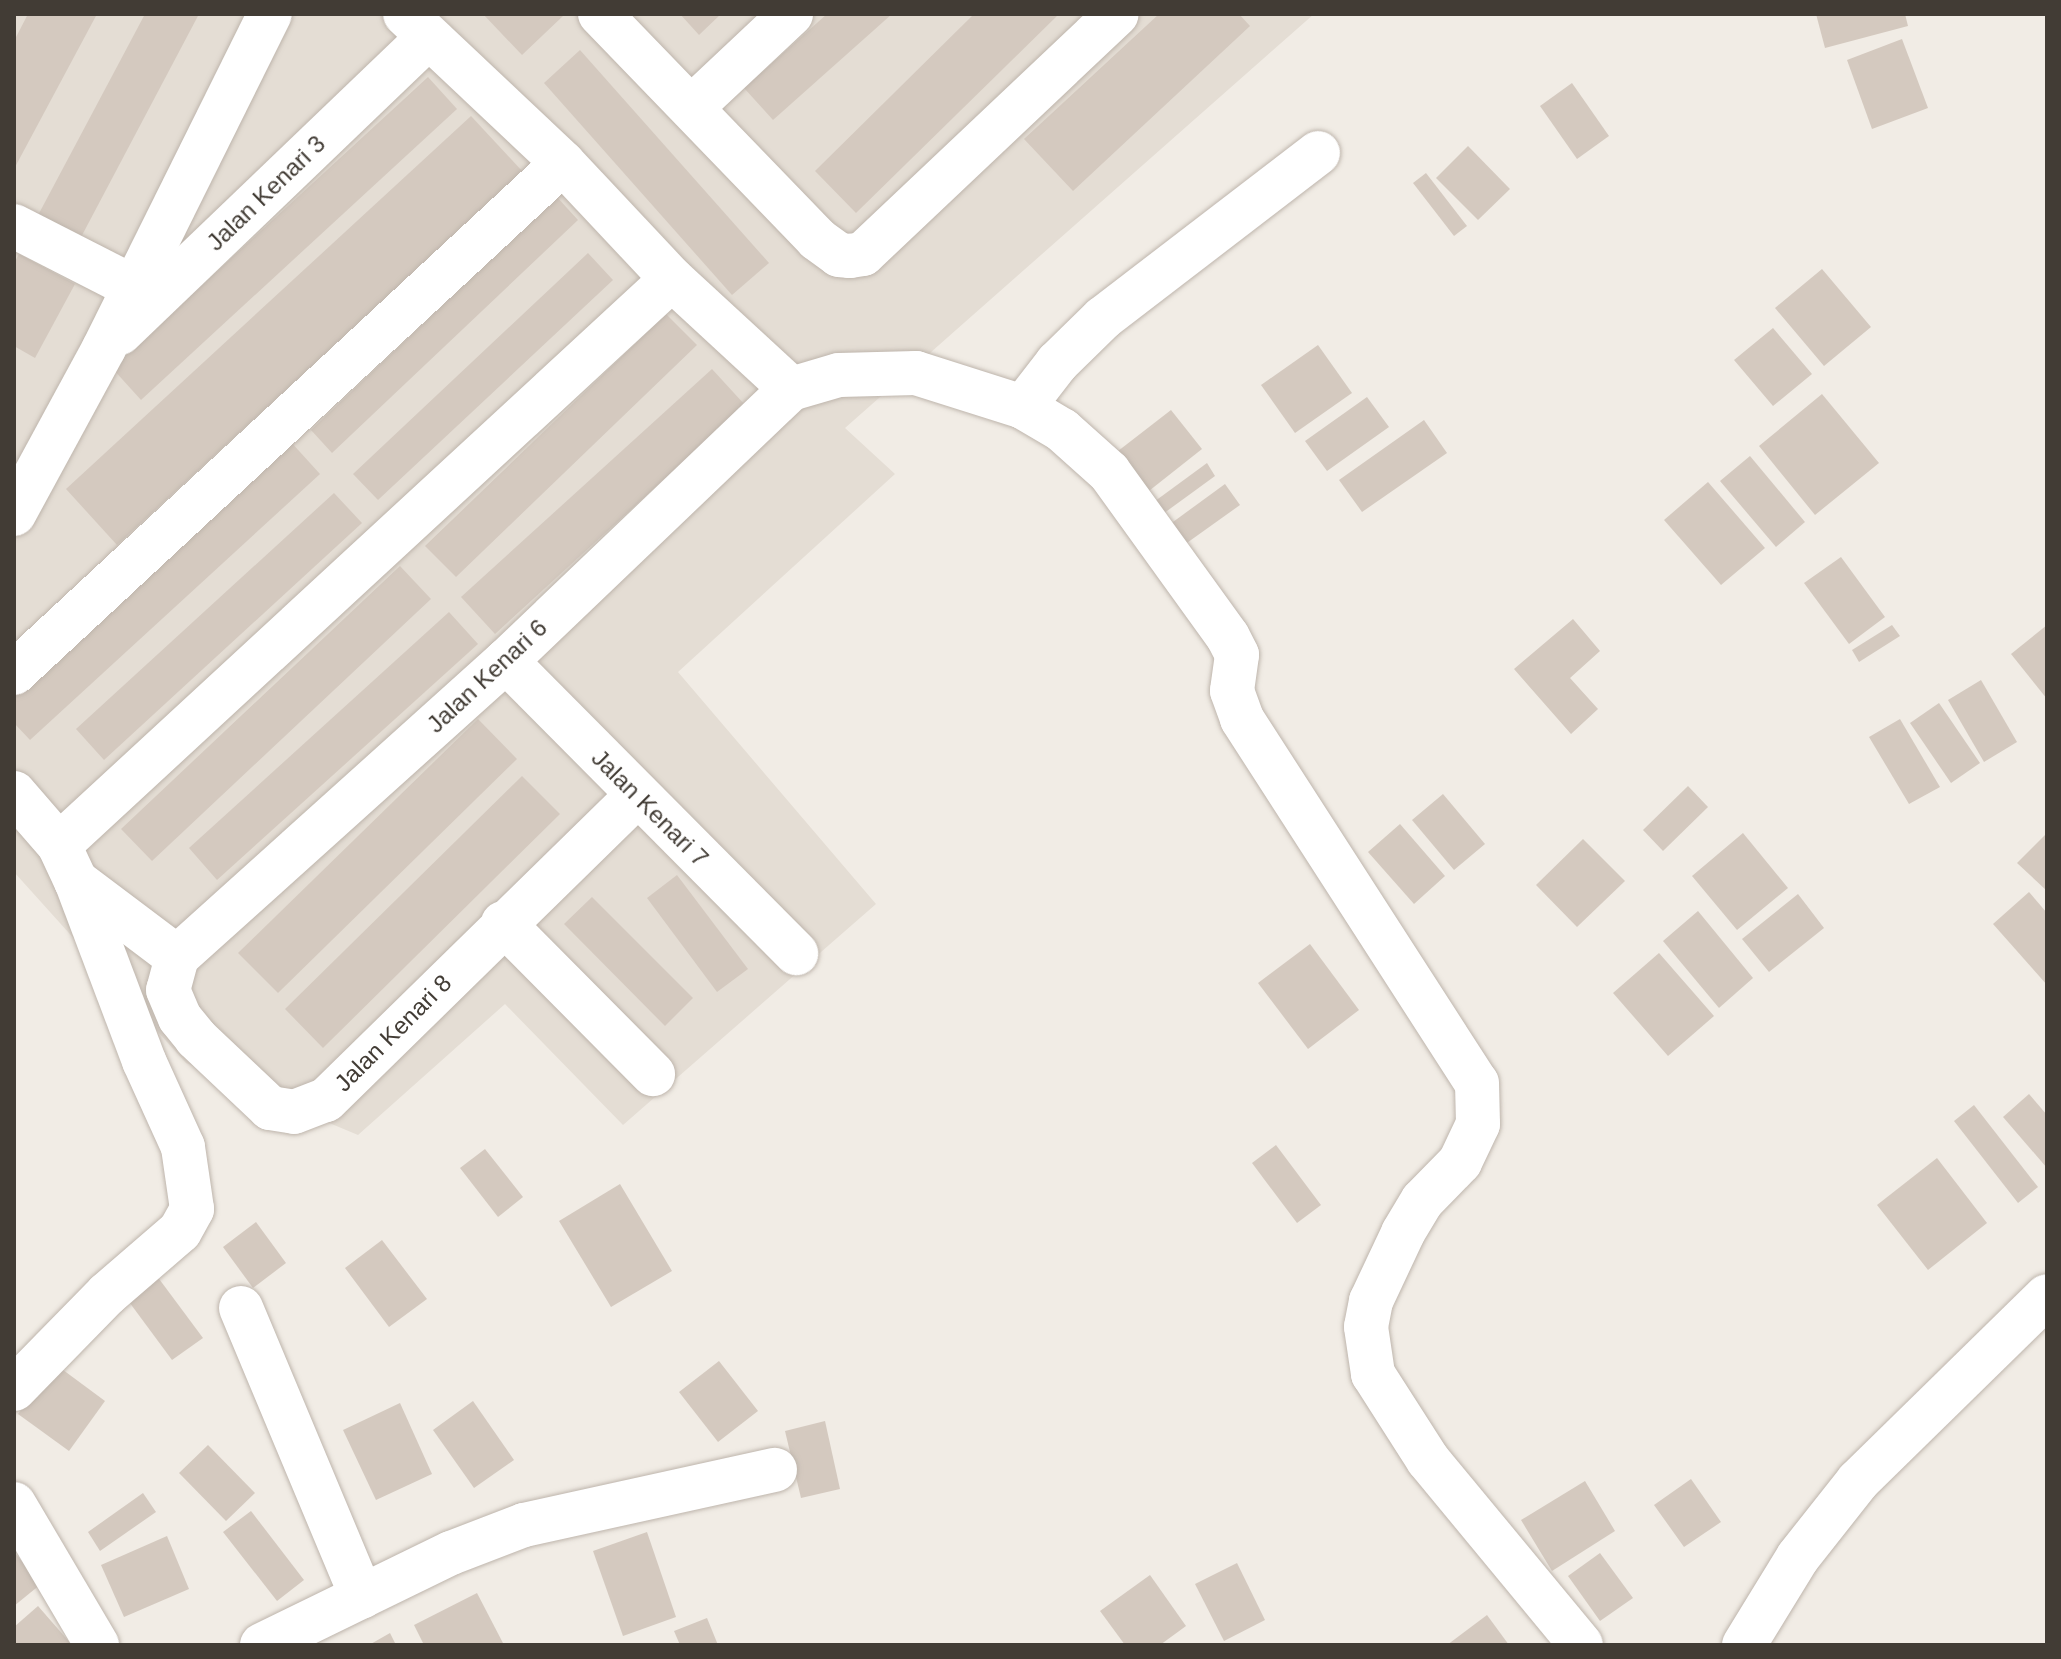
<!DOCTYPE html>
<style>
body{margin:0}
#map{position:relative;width:2061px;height:1659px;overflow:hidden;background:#f1ece5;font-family:Arial,sans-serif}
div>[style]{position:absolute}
.residential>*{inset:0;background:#e4ddd4}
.building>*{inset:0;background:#d4c9bf}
.roads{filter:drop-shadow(0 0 2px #beb5ac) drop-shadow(0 0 2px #beb5ac)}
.minor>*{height:44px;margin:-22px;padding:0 22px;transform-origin:22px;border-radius:22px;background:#fff}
span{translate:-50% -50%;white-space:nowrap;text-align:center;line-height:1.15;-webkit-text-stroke:8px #fff;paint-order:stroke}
.street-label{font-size:24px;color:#423c35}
.frame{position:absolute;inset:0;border:16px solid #423c35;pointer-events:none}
</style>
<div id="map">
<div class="residential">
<i style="clip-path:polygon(14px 14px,1314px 14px,845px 428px,895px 474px,678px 672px,876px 904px,623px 1125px,505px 1004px,358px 1135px,186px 1063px,14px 872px)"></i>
</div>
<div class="building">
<i style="clip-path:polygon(28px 14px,97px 14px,14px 169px,14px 41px)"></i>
<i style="clip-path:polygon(145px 14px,199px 14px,79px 241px,36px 219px)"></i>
<i style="clip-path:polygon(483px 14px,561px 14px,563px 16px,522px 55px)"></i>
<i style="clip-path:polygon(680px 14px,721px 14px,699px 35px)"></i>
<i style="clip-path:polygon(827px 14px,892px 14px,773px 120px,744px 88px)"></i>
<i style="clip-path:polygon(974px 14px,1059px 14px,856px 213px,815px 171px)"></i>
<i style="clip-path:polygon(1159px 14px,1239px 14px,1250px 26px,1073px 191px,1024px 139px)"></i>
<i style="clip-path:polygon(1816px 14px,1905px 14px,1908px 26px,1825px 48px)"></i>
<i style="clip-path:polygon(1902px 39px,1928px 108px,1872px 129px,1847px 60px)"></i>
<i style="clip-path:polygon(580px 50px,769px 263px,732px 295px,544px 83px)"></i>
<i style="clip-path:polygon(428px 77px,457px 109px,141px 400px,112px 368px)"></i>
<i style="clip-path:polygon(1572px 83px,1609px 136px,1577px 159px,1540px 106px)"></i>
<i style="clip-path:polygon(471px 116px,523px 172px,117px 545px,66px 489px)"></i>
<i style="clip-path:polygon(1468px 146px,1510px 189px,1478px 220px,1436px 178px)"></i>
<i style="clip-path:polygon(1426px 173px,1467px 226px,1454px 236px,1413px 183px)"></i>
<i style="clip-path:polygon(557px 197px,578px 220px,332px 453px,311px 430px)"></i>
<i style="clip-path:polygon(588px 253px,613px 280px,378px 500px,353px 474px)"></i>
<i style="clip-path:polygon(19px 254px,75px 284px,35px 358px,14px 346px,14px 263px)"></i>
<i style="clip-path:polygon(1822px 269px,1871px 327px,1824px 366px,1775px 308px)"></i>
<i style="clip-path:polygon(666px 314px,697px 345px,456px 577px,425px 546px)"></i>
<i style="clip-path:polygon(1773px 328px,1812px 374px,1773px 406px,1734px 360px)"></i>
<i style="clip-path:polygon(1318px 345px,1352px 393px,1295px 433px,1261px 385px)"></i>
<i style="clip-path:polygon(712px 369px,745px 405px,495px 634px,461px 597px)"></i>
<i style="clip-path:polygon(1822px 394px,1879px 463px,1815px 515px,1759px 446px)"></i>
<i style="clip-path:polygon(1367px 397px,1389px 427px,1327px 471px,1305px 441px)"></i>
<i style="clip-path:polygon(1171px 410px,1202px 449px,1140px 498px,1109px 458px)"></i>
<i style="clip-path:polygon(1424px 420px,1447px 453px,1362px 512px,1339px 480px)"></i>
<i style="clip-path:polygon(290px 441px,320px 474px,30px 740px,14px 723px,14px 694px)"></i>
<i style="clip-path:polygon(1750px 456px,1805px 522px,1776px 547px,1720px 481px)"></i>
<i style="clip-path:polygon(1207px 463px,1215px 476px,1156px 519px,1147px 507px)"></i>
<i style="clip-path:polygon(1708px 482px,1765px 548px,1721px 585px,1664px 520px)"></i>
<i style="clip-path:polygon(1225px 484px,1240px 505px,1177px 550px,1162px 530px)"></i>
<i style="clip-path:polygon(334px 493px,362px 523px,104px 760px,76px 729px)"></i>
<i style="clip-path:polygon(1841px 557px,1885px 617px,1849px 644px,1804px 583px)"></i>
<i style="clip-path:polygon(400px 566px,431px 599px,152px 861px,121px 829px)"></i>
<i style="clip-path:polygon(449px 612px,478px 644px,217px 880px,189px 848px)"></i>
<i style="clip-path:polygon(1573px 619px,1600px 651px,1570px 678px,1598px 709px,1571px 734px,1514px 669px)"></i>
<i style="clip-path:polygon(1892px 625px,1900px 636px,1859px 662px,1852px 650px)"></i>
<i style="clip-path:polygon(2047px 625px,2047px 699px,2011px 654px)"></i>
<i style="clip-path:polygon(1981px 680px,2017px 742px,1984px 762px,1948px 700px)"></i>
<i style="clip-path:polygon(1939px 703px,1980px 763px,1951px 783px,1910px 723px)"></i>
<i style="clip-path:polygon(478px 719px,517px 759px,278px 993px,238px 953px)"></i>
<i style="clip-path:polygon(1900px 719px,1940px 787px,1909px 804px,1869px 737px)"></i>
<i style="clip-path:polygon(522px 776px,560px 814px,323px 1048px,285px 1009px)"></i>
<i style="clip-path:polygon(1688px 786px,1708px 807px,1663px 851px,1643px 830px)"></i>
<i style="clip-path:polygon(1443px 794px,1485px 844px,1454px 870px,1412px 820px)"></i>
<i style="clip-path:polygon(1400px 824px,1445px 876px,1414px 904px,1368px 852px)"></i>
<i style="clip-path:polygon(1743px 833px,1788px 888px,1737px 930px,1692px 876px)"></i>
<i style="clip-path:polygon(2047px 833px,2047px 891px,2017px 863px)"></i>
<i style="clip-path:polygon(1583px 839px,1625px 881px,1577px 927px,1536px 885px)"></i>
<i style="clip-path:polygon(677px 875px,748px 969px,717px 992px,647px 898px)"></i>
<i style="clip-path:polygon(2029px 892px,2047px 913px,2047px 985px,1993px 924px)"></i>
<i style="clip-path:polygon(1798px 894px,1824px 928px,1769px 972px,1742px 939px)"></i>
<i style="clip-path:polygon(592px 897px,693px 998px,665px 1026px,564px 924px)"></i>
<i style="clip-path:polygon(1698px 911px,1753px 978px,1719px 1008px,1663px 941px)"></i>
<i style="clip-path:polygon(1310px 944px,1359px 1010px,1308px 1049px,1258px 983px)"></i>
<i style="clip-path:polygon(1659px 953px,1714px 1016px,1668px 1056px,1613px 993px)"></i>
<i style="clip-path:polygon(2029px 1094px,2047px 1115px,2047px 1168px,2003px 1117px)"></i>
<i style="clip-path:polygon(1974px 1105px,2038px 1187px,2018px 1203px,1954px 1121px)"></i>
<i style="clip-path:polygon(1276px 1145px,1321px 1205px,1297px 1223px,1252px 1163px)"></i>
<i style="clip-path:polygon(485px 1149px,523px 1197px,498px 1217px,460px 1168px)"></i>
<i style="clip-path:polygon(1937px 1158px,1987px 1223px,1928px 1270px,1877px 1205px)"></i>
<i style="clip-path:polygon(620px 1184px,672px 1271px,611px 1307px,559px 1221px)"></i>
<i style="clip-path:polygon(256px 1222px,286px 1263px,253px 1288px,223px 1247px)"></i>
<i style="clip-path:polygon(382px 1240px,427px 1299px,389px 1327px,345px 1268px)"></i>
<i style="clip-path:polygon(151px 1268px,203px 1338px,172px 1360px,121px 1291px)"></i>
<i style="clip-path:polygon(719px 1361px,758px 1411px,718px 1442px,679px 1392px)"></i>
<i style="clip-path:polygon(55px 1364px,105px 1401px,69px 1451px,18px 1414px)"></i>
<i style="clip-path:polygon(473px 1401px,514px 1460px,474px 1488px,433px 1430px)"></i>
<i style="clip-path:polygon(400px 1403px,432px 1474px,376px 1500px,343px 1430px)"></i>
<i style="clip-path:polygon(825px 1421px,840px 1489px,801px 1498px,785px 1431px)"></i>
<i style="clip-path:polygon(208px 1445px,255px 1493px,226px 1521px,179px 1473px)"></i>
<i style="clip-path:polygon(1691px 1479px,1721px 1522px,1684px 1547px,1654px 1505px)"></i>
<i style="clip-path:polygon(1585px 1481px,1615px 1531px,1552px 1571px,1521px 1520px)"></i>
<i style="clip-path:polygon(143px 1493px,156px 1512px,100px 1551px,88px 1532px)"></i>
<i style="clip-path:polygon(251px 1511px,304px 1580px,277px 1601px,223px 1532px)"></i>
<i style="clip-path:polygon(647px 1532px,676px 1617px,623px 1636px,593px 1551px)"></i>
<i style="clip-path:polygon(167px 1536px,189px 1589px,124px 1617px,101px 1565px)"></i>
<i style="clip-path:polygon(14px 1552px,41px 1584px,14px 1606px)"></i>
<i style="clip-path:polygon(1600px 1553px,1633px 1598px,1600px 1621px,1568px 1576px)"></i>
<i style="clip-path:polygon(1237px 1563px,1265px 1620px,1224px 1641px,1195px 1584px)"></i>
<i style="clip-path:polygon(1150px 1575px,1186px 1626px,1160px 1645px,1125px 1645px,1100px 1611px)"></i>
<i style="clip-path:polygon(477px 1593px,504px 1645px,424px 1645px,414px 1625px)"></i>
<i style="clip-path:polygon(38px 1606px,72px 1645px,14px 1645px,14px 1627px)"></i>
<i style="clip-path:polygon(1487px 1615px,1509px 1645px,1447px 1645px)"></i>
<i style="clip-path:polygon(707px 1618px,718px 1645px,680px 1645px,674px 1631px)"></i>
<i style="clip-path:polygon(390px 1633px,396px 1645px,369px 1645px)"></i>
</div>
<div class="roads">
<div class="minor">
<i style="left:405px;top:14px;width:217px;rotate:43.3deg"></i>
<i style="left:563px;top:163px;width:159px;rotate:46.8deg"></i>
<i style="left:672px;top:279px;width:162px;rotate:42.7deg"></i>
<i style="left:600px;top:14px;width:313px;rotate:46deg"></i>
<i style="left:817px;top:239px;width:27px;rotate:36deg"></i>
<i style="left:839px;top:255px;width:11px;rotate:5deg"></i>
<i style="left:850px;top:256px;width:13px;rotate:-9deg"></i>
<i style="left:863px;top:254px;width:349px;rotate:-43.4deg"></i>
<i style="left:692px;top:107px;width:136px;rotate:-43.2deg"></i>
<i style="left:14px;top:226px;width:131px;rotate:27.1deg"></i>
<i style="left:120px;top:333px;width:426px;rotate:-43.8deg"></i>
<i style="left:1023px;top:407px;width:56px;rotate:-52.3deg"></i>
<i style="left:1057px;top:363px;width:64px;rotate:-44.4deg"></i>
<i style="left:1103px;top:318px;width:271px;rotate:-37.5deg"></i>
<i style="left:14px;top:514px;width:189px;rotate:-61.5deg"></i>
<i style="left:104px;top:348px;width:373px;rotate:-63.6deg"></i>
<i style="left:506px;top:661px;width:412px;rotate:45.2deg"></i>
<i style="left:14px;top:673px;width:749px;rotate:-42.89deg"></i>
<i style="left:14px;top:793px;width:69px;rotate:49.1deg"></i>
<i style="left:59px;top:845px;width:40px;rotate:65deg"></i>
<i style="left:76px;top:881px;width:126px;rotate:37deg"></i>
<i style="left:177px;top:957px;width:34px;rotate:105deg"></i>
<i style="left:168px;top:990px;width:30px;rotate:67deg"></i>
<i style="left:180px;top:1018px;width:26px;rotate:51deg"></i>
<i style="left:196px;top:1038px;width:102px;rotate:43.4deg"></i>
<i style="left:270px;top:1108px;width:24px;rotate:9deg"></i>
<i style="left:294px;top:1112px;width:34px;rotate:-21deg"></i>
<i style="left:326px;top:1100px;width:434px;rotate:-44.4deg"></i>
<i style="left:59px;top:845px;width:834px;rotate:-42.72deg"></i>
<i style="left:503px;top:923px;width:213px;rotate:45.2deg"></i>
<i style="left:177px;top:957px;width:443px;rotate:-42deg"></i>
<i style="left:506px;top:661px;width:394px;rotate:-43.7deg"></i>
<i style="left:791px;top:389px;width:50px;rotate:-16.3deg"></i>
<i style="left:839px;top:375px;width:77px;rotate:-1.5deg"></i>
<i style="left:916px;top:373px;width:112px;rotate:17.6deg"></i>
<i style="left:1023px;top:407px;width:45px;rotate:30.5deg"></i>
<i style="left:1062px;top:430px;width:63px;rotate:41.8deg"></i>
<i style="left:1109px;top:472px;width:203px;rotate:54.2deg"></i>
<i style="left:1228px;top:637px;width:20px;rotate:63deg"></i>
<i style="left:1237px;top:655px;width:36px;rotate:98deg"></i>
<i style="left:1232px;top:691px;width:30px;rotate:70deg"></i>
<i style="left:1242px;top:719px;width:433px;rotate:57.2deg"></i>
<i style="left:1477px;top:1083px;width:41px;rotate:88.6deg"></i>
<i style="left:1478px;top:1124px;width:42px;rotate:115.3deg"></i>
<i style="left:1460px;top:1162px;width:54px;rotate:134.3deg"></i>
<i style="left:1422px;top:1201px;width:37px;rotate:121deg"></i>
<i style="left:1403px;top:1233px;width:75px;rotate:115.2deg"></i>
<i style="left:1371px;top:1301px;width:26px;rotate:101deg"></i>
<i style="left:1366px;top:1327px;width:48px;rotate:81.5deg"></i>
<i style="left:1373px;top:1374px;width:102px;rotate:57.4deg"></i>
<i style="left:1428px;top:1460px;width:240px;rotate:50.4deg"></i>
<i style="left:241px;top:1308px;width:313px;rotate:67.3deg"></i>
<i style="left:14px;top:1389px;width:133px;rotate:-45.6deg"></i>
<i style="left:107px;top:1294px;width:96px;rotate:-40.8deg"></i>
<i style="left:180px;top:1231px;width:25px;rotate:-61deg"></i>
<i style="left:192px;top:1209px;width:63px;rotate:-98.3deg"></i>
<i style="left:183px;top:1147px;width:94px;rotate:-114.4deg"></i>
<i style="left:144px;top:1061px;width:192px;rotate:-110.7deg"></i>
<i style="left:14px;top:1504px;width:164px;rotate:59.5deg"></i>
<i style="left:262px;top:1645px;width:210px;rotate:-26deg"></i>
<i style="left:451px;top:1553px;width:78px;rotate:-21deg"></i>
<i style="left:524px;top:1525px;width:257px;rotate:-12.4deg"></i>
<i style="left:1744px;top:1645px;width:103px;rotate:-58.5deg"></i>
<i style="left:1798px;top:1557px;width:97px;rotate:-51.7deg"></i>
<i style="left:1858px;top:1481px;width:264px;rotate:-44.4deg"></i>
</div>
</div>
<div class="street-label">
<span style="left:266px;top:193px;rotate:-44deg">Jalan Kenari 3</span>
<span style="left:487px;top:676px;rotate:-43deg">Jalan Kenari 6</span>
<span style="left:650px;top:808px;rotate:45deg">Jalan Kenari 7</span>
<span style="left:393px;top:1033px;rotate:-45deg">Jalan Kenari 8</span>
</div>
<div class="frame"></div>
</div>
